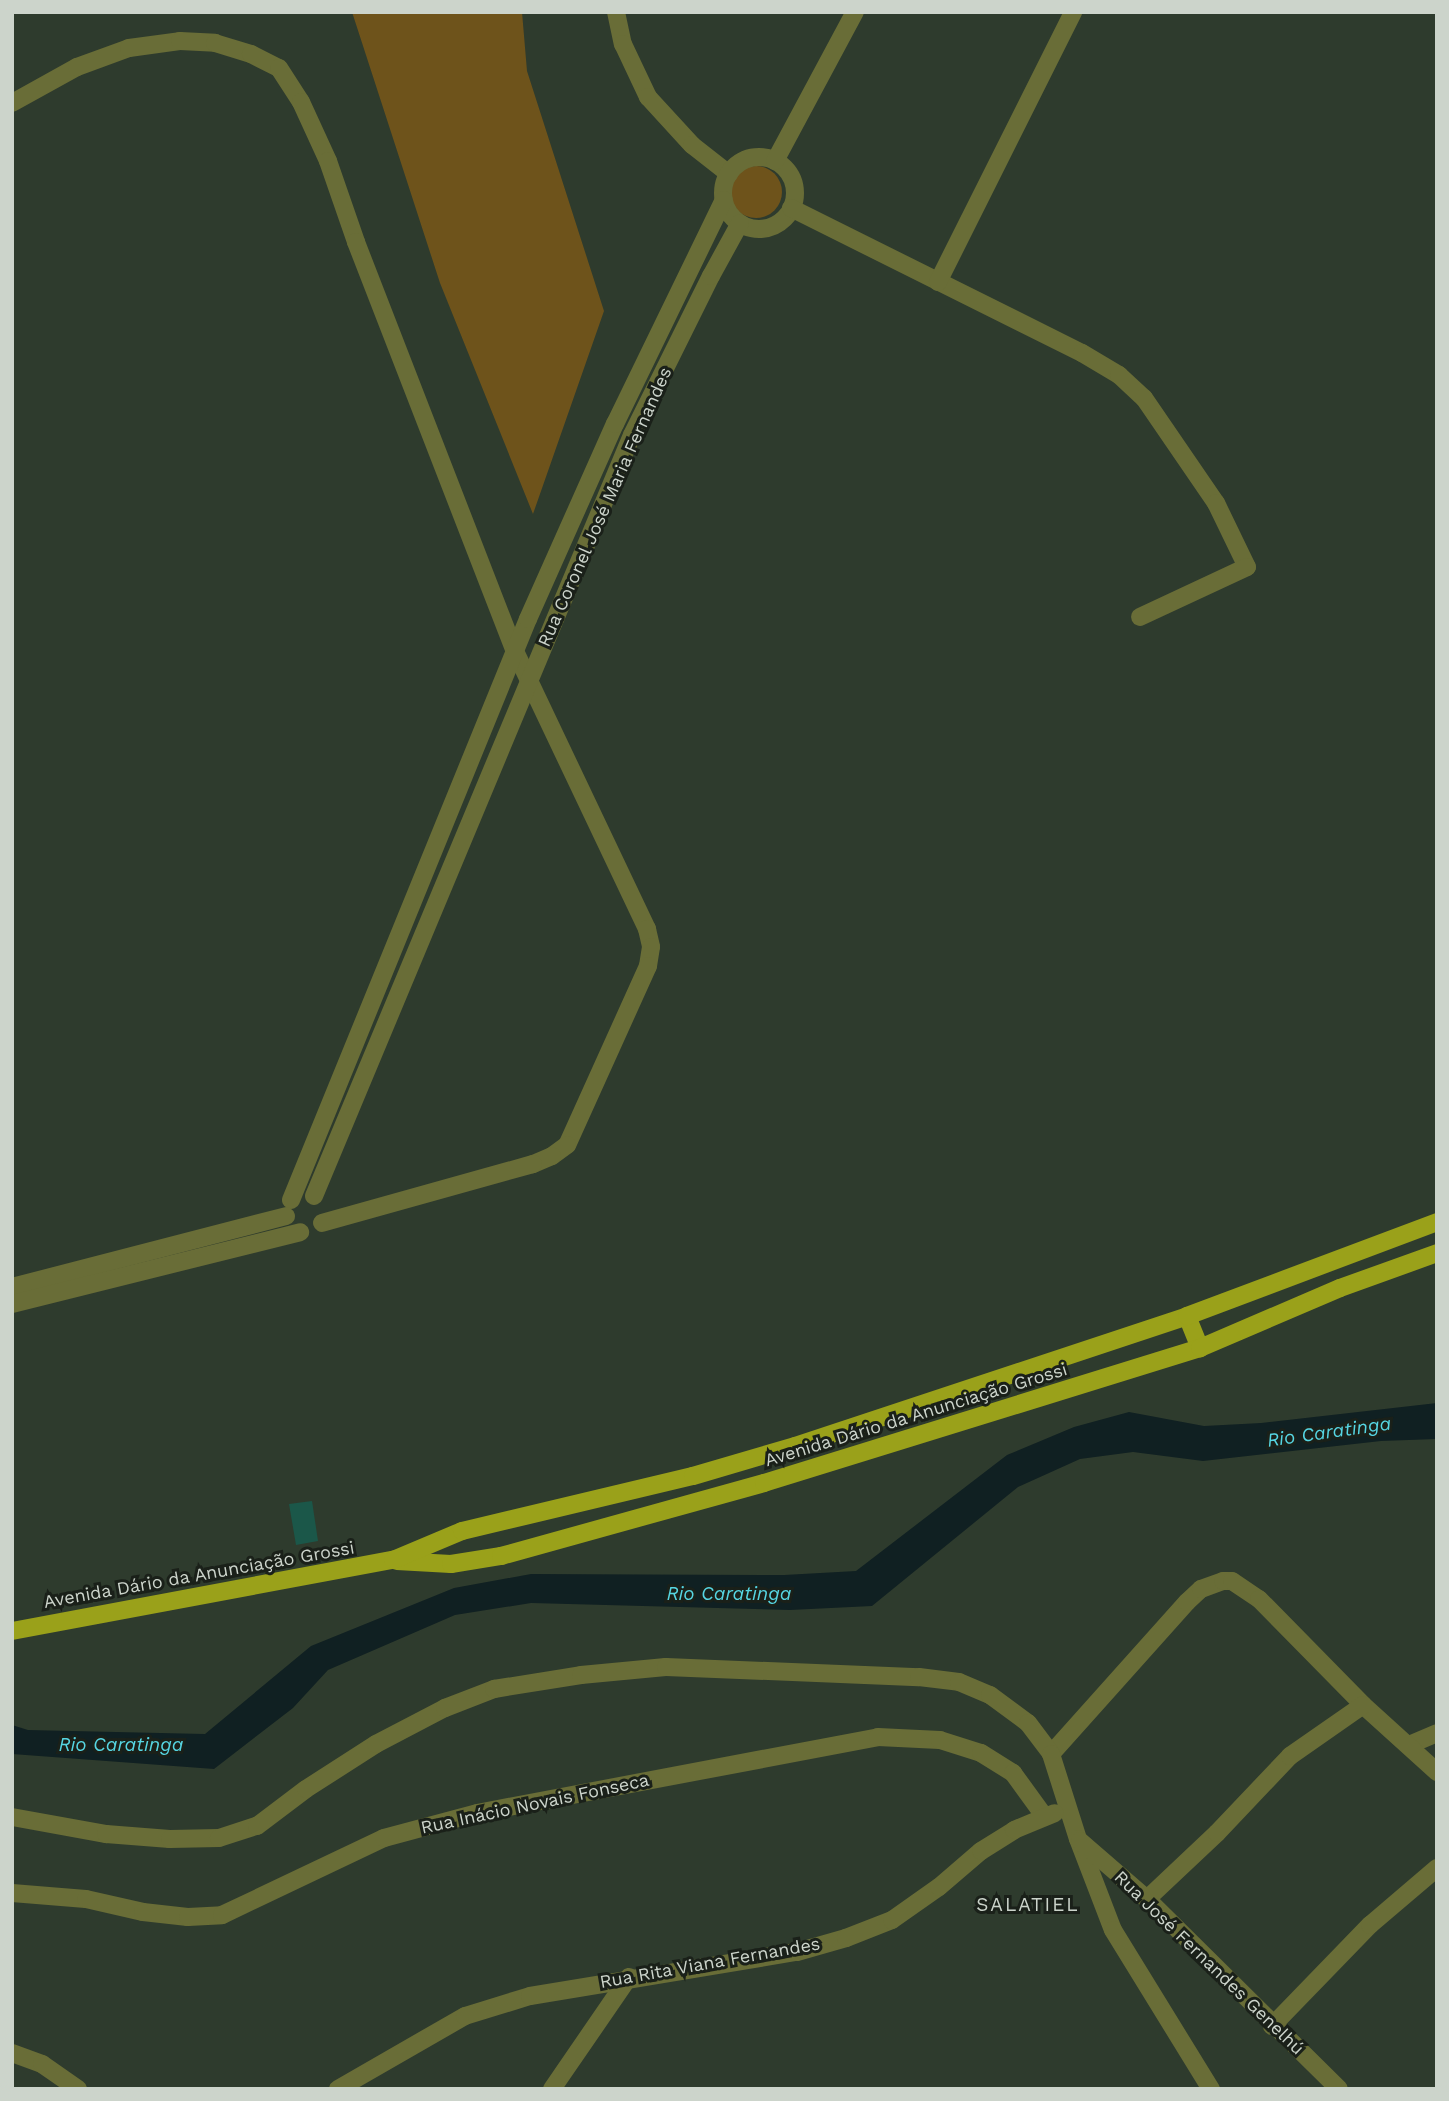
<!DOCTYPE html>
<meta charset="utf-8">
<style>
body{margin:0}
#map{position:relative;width:1449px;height:2101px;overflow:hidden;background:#2e3b2d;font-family:"Work Sans",sans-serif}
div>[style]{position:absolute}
.green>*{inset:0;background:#6e531b}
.round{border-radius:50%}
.water>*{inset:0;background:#102022}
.building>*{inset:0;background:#1b5749}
.minor>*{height:18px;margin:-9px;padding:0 9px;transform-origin:9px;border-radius:9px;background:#696d37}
.minor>.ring{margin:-9px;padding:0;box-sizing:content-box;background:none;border:18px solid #696d37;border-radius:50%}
.major>*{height:18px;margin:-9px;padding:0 9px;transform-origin:9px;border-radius:9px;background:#9aa11a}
span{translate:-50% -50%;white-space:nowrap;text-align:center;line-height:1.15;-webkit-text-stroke:6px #1a2019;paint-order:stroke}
.street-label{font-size:18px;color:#ccd4cb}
.water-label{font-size:19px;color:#56d6e3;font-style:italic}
.neighbourhood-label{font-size:19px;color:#ccd4cb;letter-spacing:2px}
.frame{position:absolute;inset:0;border:14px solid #ccd4cb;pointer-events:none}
</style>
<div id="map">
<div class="green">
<i style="clip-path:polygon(352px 12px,522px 12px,527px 71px,604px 311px,533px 514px,440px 283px)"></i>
<i class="round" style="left:730px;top:166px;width:52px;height:52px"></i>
</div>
<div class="water">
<i style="clip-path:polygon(1437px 1403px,1437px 1439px,1381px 1441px,1203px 1461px,1133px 1452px,1080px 1459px,1018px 1487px,872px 1606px,790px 1610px,531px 1603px,455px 1615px,328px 1670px,293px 1708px,214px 1769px,12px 1754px,12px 1725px,28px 1730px,205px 1734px,311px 1646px,454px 1588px,531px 1574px,784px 1575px,856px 1571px,1007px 1455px,1074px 1427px,1129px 1412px,1204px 1426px,1261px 1423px)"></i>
</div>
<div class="building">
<i style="clip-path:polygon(312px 1501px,318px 1541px,296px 1545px,289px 1504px)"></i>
</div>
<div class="minor">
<i style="left:616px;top:12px;width:33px;rotate:78deg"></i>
<i style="left:623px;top:44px;width:59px;rotate:64.7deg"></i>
<i style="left:648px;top:97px;width:65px;rotate:47.5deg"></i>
<i style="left:692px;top:145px;width:47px;rotate:38.1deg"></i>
<i style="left:12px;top:103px;width:74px;rotate:-29deg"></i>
<i style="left:77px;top:67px;width:55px;rotate:-20.1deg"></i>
<i style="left:129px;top:48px;width:51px;rotate:-7.8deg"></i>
<i style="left:180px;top:41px;width:35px;rotate:3deg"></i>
<i style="left:215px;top:43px;width:38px;rotate:17deg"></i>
<i style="left:251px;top:54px;width:31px;rotate:27deg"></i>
<i style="left:279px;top:68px;width:40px;rotate:57.1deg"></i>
<i style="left:301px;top:102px;width:65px;rotate:65.4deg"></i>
<i style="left:328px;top:161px;width:86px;rotate:70.9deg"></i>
<i style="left:356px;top:242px;width:439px;rotate:68.8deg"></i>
<i style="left:515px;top:651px;width:308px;rotate:64.6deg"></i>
<i style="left:647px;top:929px;width:18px;rotate:77deg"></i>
<i style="left:651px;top:947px;width:19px;rotate:99deg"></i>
<i style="left:648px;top:966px;width:196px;rotate:114.3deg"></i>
<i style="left:567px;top:1145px;width:19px;rotate:144deg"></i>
<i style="left:552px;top:1156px;width:21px;rotate:157deg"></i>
<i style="left:533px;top:1164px;width:219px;rotate:164.4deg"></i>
<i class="ring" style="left:723px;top:157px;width:54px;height:54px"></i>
<i style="left:775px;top:161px;width:169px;rotate:-61.8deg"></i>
<i style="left:791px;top:208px;width:325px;rotate:26.5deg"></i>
<i style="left:1082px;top:353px;width:43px;rotate:30.7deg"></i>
<i style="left:1119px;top:375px;width:34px;rotate:43deg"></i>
<i style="left:1144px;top:398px;width:127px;rotate:55.6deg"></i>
<i style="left:1216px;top:503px;width:71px;rotate:64.2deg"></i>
<i style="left:1247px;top:567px;width:118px;rotate:155deg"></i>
<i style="left:938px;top:282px;width:302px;rotate:-63.4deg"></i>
<i style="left:314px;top:1196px;width:825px;rotate:-67.32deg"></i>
<i style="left:632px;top:435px;width:178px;rotate:-63.6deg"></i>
<i style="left:711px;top:276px;width:60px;rotate:-61.3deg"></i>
<i style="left:291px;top:1200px;width:627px;rotate:-67.81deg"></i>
<i style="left:528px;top:619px;width:214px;rotate:-66deg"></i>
<i style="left:615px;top:424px;width:249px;rotate:-64.1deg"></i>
<i style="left:12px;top:1287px;width:283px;rotate:-14.5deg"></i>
<i style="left:12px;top:1304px;width:297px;rotate:-14deg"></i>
<i style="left:1409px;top:1745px;width:30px;rotate:-23deg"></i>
<i style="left:1051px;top:1754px;width:204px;rotate:-48.2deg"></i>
<i style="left:1187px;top:1602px;width:19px;rotate:-43deg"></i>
<i style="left:1201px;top:1589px;width:23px;rotate:-20deg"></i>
<i style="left:1223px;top:1581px;width:9px"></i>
<i style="left:1232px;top:1581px;width:32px;rotate:34deg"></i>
<i style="left:1259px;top:1599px;width:148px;rotate:45.5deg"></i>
<i style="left:1363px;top:1705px;width:100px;rotate:42.2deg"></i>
<i style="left:12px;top:1817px;width:96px;rotate:10.3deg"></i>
<i style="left:106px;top:1834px;width:64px;rotate:4.5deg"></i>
<i style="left:170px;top:1839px;width:49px;rotate:-1.2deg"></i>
<i style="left:219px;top:1838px;width:40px;rotate:-18deg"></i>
<i style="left:257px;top:1826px;width:61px;rotate:-37.1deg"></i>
<i style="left:306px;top:1789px;width:83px;rotate:-32.7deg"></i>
<i style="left:376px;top:1744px;width:78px;rotate:-27.6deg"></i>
<i style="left:445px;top:1708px;width:53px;rotate:-21.2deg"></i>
<i style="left:494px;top:1689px;width:88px;rotate:-9.1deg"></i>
<i style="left:581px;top:1675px;width:85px;rotate:-5.4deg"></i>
<i style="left:666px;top:1667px;width:253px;rotate:2.3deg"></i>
<i style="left:919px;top:1677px;width:40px;rotate:7.1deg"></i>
<i style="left:959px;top:1682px;width:34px;rotate:23deg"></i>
<i style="left:990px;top:1695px;width:47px;rotate:36.4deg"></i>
<i style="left:1028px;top:1723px;width:39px;rotate:53deg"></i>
<i style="left:1051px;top:1754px;width:89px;rotate:72.4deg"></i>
<i style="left:1078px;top:1839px;width:97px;rotate:69deg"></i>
<i style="left:1113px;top:1930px;width:187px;rotate:58.4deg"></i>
<i style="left:1080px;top:1841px;width:89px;rotate:40.9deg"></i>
<i style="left:1147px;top:1899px;width:270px;rotate:44.7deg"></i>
<i style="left:12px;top:1893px;width:74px;rotate:4.6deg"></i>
<i style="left:86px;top:1899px;width:58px;rotate:12.8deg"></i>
<i style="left:143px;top:1912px;width:45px;rotate:6.3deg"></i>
<i style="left:188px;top:1917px;width:34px;rotate:-3deg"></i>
<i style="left:222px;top:1915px;width:179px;rotate:-25.4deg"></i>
<i style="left:384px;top:1838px;width:96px;rotate:-15deg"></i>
<i style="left:477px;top:1813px;width:408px;rotate:-10.7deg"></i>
<i style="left:878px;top:1737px;width:62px;rotate:2.8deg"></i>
<i style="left:940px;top:1740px;width:43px;rotate:17.6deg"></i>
<i style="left:981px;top:1753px;width:38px;rotate:32deg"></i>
<i style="left:1013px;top:1773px;width:54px;rotate:54deg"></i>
<i style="left:1147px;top:1899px;width:96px;rotate:-43.3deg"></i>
<i style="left:1217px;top:1833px;width:106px;rotate:-46.5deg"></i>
<i style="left:1290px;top:1756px;width:89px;rotate:-34.9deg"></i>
<i style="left:1272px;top:2026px;width:141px;rotate:-45.9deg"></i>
<i style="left:1370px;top:1925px;width:88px;rotate:-40.4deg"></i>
<i style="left:12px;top:2053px;width:32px;rotate:20deg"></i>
<i style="left:42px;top:2064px;width:44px;rotate:34.8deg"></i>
<i style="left:338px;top:2089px;width:146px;rotate:-29.9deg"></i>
<i style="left:465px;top:2016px;width:68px;rotate:-17.1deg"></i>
<i style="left:530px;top:1996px;width:271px;rotate:-9.4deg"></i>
<i style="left:797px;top:1952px;width:51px;rotate:-15.9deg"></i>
<i style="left:846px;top:1938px;width:49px;rotate:-21.4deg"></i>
<i style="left:892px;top:1920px;width:57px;rotate:-35.1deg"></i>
<i style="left:939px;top:1887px;width:55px;rotate:-40.6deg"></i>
<i style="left:981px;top:1851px;width:39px;rotate:-32deg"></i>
<i style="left:1014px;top:1830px;width:44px;rotate:-22.5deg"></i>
<i style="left:552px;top:2089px;width:136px;rotate:-55.5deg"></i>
</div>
<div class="major">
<i style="left:1187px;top:1316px;width:35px;rotate:68deg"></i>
<i style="left:397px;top:1561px;width:54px;rotate:3.2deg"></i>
<i style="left:451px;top:1564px;width:51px;rotate:-9.1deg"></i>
<i style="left:501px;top:1556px;width:273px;rotate:-15.5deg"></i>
<i style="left:764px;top:1483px;width:456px;rotate:-17.2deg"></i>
<i style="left:1200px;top:1348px;width:152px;rotate:-23.2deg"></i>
<i style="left:1340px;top:1288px;width:103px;rotate:-19.8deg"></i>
<i style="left:12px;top:1631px;width:388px;rotate:-10.6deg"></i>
<i style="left:393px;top:1560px;width:75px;rotate:-22.8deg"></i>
<i style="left:462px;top:1531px;width:237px;rotate:-13.4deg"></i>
<i style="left:693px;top:1476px;width:106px;rotate:-16.4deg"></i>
<i style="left:795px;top:1446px;width:413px;rotate:-18.3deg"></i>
<i style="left:1187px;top:1316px;width:267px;rotate:-20.6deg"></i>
</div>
<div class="street-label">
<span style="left:605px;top:507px;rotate:-66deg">Rua Coronel José Maria Fernandes</span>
<span style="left:916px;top:1415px;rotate:-17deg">Avenida Dário da Anunciação Grossi</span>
<span style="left:199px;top:1575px;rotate:-10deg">Avenida Dário da Anunciação Grossi</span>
<span style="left:535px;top:1804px;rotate:-12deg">Rua Inácio Novais Fonseca</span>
<span style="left:710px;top:1963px;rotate:-10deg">Rua Rita Viana Fernandes</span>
<span style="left:1209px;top:1963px;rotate:44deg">Rua José Fernandes Genelhú</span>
</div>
<div class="water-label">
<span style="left:1329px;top:1432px;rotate:-8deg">Rio Caratinga</span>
<span style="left:729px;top:1594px">Rio Caratinga</span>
<span style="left:121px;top:1745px">Rio Caratinga</span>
</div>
<div class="neighbourhood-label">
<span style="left:1028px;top:1905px">SALATIEL</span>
</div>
<div class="frame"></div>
</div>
